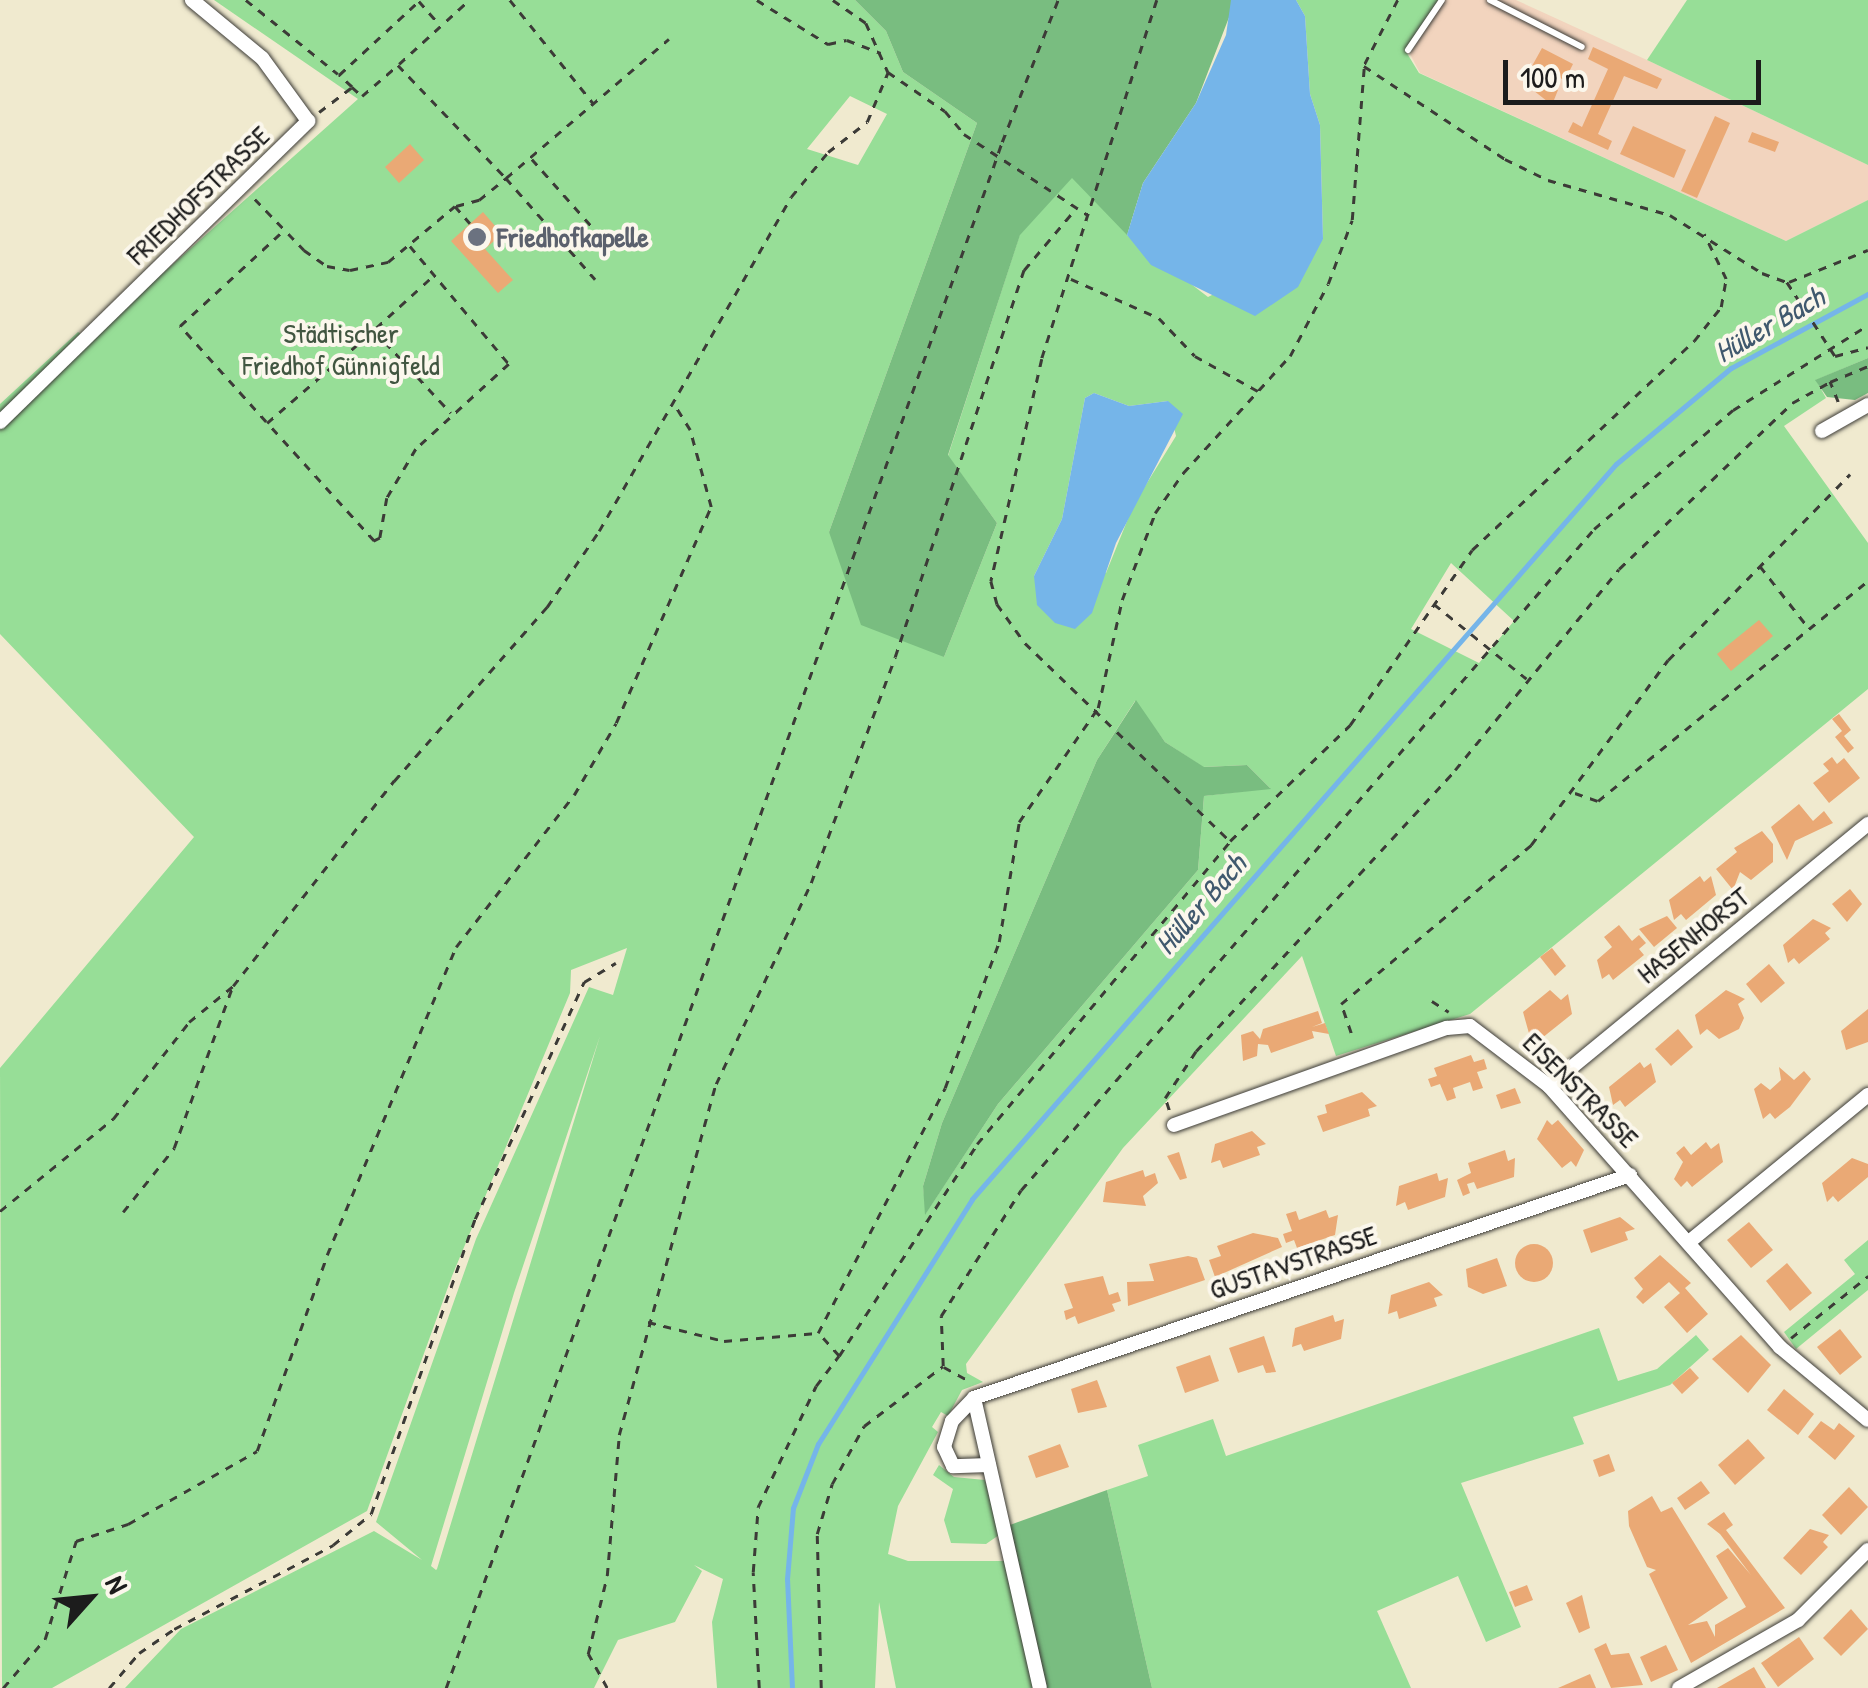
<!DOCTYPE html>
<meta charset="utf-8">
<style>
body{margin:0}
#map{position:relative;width:1868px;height:1688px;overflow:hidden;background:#f0eacf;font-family:"Patrick Hand",sans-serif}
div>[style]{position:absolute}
.built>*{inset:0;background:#f2d4be}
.green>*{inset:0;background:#97de97}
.forest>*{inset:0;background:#79bd80}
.water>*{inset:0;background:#75b5e9}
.stream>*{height:5px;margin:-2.5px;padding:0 2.5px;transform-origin:2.5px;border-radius:2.5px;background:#75b5e9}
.building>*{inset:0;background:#eaa975}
.round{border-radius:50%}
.path>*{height:2.5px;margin-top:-1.25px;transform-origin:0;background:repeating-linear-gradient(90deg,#3c3b37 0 8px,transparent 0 16px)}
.roads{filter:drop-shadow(0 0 2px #3c3b37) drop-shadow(0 0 2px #3c3b37)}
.lane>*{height:6px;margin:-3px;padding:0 3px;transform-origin:3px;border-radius:3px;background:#fff}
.street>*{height:14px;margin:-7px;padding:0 7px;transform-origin:7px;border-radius:7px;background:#fff}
.path-bridge>*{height:2.5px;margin-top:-1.25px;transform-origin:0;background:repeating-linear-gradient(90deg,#3c3b37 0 8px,transparent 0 16px)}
.dots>*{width:28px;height:28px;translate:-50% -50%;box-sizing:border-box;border:5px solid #fbf7ec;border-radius:50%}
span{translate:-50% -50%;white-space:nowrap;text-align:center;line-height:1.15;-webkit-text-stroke:8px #fbf7ec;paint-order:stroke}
.street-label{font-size:28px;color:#1c1c1c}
.worship-label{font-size:28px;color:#5b616d;font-weight:700}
.left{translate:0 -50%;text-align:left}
.park-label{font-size:28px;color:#415641}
.water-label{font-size:30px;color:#40596e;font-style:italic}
.north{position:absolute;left:40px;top:1548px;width:100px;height:100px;-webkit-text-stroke:8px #fbf7ec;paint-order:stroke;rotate:63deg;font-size:28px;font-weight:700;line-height:40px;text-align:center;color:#1c1c1c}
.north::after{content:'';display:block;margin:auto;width:35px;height:45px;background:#1c1c1c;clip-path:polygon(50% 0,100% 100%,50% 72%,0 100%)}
.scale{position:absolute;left:1503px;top:60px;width:258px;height:45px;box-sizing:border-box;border:5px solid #1c1c1c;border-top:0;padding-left:12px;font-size:30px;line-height:35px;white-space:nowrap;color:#1c1c1c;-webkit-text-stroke:8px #fbf7ec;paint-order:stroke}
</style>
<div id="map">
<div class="built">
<i style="clip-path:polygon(1445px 0,1516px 0,1647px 60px,1868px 165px,1868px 200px,1786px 241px,1420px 73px,1410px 54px)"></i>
</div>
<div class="green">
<i style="clip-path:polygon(evenodd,214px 0,855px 0,886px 31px,903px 72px,977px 123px,829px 532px,944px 657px,997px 523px,948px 456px,1020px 234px,1072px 177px,1132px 216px,1127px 235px,1208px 297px,1323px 239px,1320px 125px,1310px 94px,1305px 16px,1296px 0,1438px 0,1405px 50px,1419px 73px,1786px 241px,1868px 200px,1868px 358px,1816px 380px,1826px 398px,1784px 426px,1868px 543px,1868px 689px,1470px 1014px,1336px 1056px,1302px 956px,1123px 1148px,966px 1364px,967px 1373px,983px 1382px,962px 1390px,948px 1416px,941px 1412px,932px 1427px,938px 1432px,898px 1506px,888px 1554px,908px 1561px,1005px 1561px,1033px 1688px,896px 1688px,879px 1602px,875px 1688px,717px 1688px,712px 1622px,723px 1579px,694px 1565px,702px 1571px,675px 1622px,618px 1640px,594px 1688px,125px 1688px,181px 1629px,374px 1531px,422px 1560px,376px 1522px,476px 1239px,589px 987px,613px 995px,627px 948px,571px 970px,570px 993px,452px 1276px,367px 1511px,52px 1688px,2px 1688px,0 1068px,194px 837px,0 634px,0 404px,78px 332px,89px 339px,358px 99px,214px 0,850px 96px,887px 114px,858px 165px,807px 149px,850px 96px,214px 0,1094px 393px,1129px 406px,1168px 401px,1176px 436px,1134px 504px,1106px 573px,1034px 576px,1062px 519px,1085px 398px,1094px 393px,214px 0,1451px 563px,1514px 621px,1479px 663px,1411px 629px,1451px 563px,214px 0,1135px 701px,1165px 742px,1203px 767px,1247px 765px,1270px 788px,1204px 796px,1198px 870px,998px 1104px,926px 1213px,923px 1186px,942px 1123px,1097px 760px,1135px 701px,214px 0,600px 1036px,437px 1569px,436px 1570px,431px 1566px,514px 1293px,600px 1036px)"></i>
<i style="clip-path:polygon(1687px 0,1868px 0,1868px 165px,1647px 60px)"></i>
<i style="clip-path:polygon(1868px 1240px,1868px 1290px,1796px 1349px,1784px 1332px,1855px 1274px,1844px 1260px)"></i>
<i style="clip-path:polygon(1599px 1328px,1618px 1381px,1657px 1369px,1696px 1335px,1709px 1350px,1670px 1385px,1573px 1417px,1584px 1444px,1461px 1483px,1521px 1627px,1486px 1642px,1458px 1576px,1377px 1611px,1411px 1688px,1152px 1688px,1107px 1490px,1148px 1476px,1138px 1445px,1213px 1419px,1226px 1456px)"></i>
<i style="clip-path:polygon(939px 1465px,954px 1477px,985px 1480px,999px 1535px,986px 1544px,951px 1543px,944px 1520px,953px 1489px,933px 1475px)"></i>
</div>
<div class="forest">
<i style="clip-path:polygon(855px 0,1231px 0,1233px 7px,1196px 103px,1143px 183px,1127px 235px,1072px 178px,1020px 235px,948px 455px,997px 523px,944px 657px,861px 625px,829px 532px,977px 123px,903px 72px,886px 31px)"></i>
<i style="clip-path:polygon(1868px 358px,1868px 393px,1855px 400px,1827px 397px,1815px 380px)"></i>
<i style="clip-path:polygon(1136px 700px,1165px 742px,1204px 767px,1247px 765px,1271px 789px,1204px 796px,1198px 870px,998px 1104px,925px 1215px,923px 1186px,942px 1123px,1097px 760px)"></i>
<i style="clip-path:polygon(1107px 1490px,1152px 1688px,1047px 1688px,1010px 1525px)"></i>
</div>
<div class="water">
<i style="clip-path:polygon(1231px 0,1296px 0,1305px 16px,1310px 94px,1320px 125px,1323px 239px,1298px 287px,1255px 316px,1151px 265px,1127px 235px,1143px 183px,1196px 103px,1226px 35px)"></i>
<i style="clip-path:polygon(1094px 393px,1129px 406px,1168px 401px,1183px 414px,1116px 543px,1092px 613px,1075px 629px,1055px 623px,1037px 605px,1034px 576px,1062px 519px,1085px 398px)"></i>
</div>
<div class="stream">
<i style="left:792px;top:1688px;width:109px;rotate:-92.6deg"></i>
<i style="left:787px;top:1579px;width:71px;rotate:-85.2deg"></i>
<i style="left:793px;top:1508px;width:69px;rotate:-68.7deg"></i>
<i style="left:818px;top:1444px;width:289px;rotate:-57.8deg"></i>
<i style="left:972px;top:1199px;width:977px;rotate:-48.78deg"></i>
<i style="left:1616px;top:464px;width:150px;rotate:-39.9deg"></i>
<i style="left:1731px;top:368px;width:156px;rotate:-28.4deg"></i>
</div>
<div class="building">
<i style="clip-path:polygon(1593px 47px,1662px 79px,1657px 89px,1624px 76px,1598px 134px,1612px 141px,1608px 150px,1568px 132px,1573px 122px,1582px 127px,1608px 69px,1588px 59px)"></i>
<i style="clip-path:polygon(1542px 48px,1573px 64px,1565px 80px,1552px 75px,1547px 85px,1558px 90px,1552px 105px,1529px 87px,1527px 75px)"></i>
<i style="clip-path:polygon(1715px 116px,1730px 123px,1697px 198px,1681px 191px)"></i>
<i style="clip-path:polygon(1633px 126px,1686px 150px,1674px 178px,1620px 154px)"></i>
<i style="clip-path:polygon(1752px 132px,1779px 142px,1775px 152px,1748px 142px)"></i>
<i style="clip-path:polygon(410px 144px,424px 160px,399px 183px,385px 167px)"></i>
<i style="clip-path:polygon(483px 212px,502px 234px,485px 249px,513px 280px,498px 293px,451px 241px)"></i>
<i style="clip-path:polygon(1759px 620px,1773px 636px,1731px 671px,1717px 654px)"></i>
<i style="clip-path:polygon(1839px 714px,1851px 730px,1844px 736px,1854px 748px,1848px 753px,1835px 737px,1842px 731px,1832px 719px)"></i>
<i style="clip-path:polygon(1832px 757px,1837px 764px,1844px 758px,1860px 778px,1829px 803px,1813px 783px,1829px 771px,1823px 764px)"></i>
<i style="clip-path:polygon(1799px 804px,1813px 821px,1824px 811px,1833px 823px,1795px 841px,1787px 860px,1771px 827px)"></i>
<i style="clip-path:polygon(1762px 831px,1773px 844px,1773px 862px,1751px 880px,1740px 872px,1733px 890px,1716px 869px,1737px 852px,1734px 848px)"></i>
<i style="clip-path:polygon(1700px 876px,1704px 882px,1711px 876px,1716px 895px,1686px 920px,1681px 914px,1674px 920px,1669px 900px)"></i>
<i style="clip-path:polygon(1850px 889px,1862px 904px,1847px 922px,1832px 904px)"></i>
<i style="clip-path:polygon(1667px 916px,1677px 928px,1654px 947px,1639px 929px)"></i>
<i style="clip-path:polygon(1813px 919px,1831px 928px,1825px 933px,1830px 939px,1799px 964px,1794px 958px,1788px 963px,1783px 945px)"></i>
<i style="clip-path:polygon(1619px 925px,1632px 941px,1639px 935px,1646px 943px,1639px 949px,1644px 955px,1613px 980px,1609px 974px,1602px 979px,1597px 960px,1612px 947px,1604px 937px)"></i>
<i style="clip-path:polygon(1552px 948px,1566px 966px,1555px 976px,1540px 957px)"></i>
<i style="clip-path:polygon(1769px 964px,1785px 983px,1761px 1003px,1746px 984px)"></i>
<i style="clip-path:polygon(1550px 990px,1561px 1000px,1568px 994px,1572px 1014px,1542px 1038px,1536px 1032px,1530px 1037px,1523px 1012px)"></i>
<i style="clip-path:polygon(1726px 990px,1745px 999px,1738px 1004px,1744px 1018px,1739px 1029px,1719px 1039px,1707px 1029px,1700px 1035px,1695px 1015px)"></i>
<i style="clip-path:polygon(1868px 1009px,1868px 1042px,1846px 1050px,1841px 1031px)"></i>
<i style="clip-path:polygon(1318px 1011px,1322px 1023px,1312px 1027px,1325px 1023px,1329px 1034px,1312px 1031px,1314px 1038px,1271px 1053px,1268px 1045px,1258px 1044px,1257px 1056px,1243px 1061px,1241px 1035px,1253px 1031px,1260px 1039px,1263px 1029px)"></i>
<i style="clip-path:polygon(1678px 1029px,1693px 1047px,1671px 1066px,1655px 1049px)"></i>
<i style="clip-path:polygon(1471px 1055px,1474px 1062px,1484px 1059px,1487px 1069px,1477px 1072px,1483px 1088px,1473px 1091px,1470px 1082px,1453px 1088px,1456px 1098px,1447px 1101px,1440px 1084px,1431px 1087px,1428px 1079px,1437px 1076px,1434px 1068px)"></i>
<i style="clip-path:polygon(1640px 1062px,1644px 1068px,1651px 1063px,1656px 1082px,1625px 1107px,1620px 1100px,1613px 1105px,1609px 1087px)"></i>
<i style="clip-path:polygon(1779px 1067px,1794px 1080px,1804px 1071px,1811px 1079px,1790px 1107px,1775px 1119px,1770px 1113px,1763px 1119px,1754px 1089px,1761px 1083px,1770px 1090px,1781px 1080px)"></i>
<i style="clip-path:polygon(1515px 1088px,1521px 1103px,1501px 1109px,1496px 1095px)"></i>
<i style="clip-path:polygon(1362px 1092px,1377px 1106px,1368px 1109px,1370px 1116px,1323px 1132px,1317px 1116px,1327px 1113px,1325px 1105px)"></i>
<i style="clip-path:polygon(1603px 1109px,1618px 1127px,1610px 1134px,1595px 1117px)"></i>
<i style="clip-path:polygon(1547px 1120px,1552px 1125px,1558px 1120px,1584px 1150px,1576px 1167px,1571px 1161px,1562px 1168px,1537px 1139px)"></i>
<i style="clip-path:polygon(1252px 1131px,1266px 1144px,1257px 1147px,1260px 1155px,1223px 1168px,1220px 1160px,1211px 1163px,1215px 1144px)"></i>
<i style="clip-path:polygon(1706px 1142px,1711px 1149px,1719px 1143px,1723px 1162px,1692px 1187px,1687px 1181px,1681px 1187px,1674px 1179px,1683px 1162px,1676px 1153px,1684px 1146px,1691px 1155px)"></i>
<i style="clip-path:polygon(1505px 1150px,1508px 1161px,1515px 1158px,1514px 1177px,1477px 1189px,1474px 1182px,1467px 1184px,1470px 1193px,1463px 1196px,1457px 1180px,1471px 1173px,1468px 1163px)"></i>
<i style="clip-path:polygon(1179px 1152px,1187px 1178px,1180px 1180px,1167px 1156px)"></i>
<i style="clip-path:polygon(1852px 1158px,1868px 1164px,1868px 1177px,1838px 1202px,1833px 1196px,1827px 1202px,1822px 1183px)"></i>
<i style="clip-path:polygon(1143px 1170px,1145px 1177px,1155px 1173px,1158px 1183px,1143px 1196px,1146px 1206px,1103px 1202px,1106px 1182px)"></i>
<i style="clip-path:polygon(1437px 1173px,1439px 1181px,1448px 1178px,1445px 1197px,1408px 1210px,1405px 1202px,1396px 1206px,1399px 1186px)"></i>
<i style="clip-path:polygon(1326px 1210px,1329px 1218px,1338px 1215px,1335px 1235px,1297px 1248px,1294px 1240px,1286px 1243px,1283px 1234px,1292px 1231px,1286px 1214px,1296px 1211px,1299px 1220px)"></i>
<i style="clip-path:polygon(1620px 1217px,1635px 1229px,1625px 1232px,1628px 1240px,1591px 1253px,1583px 1230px)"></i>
<i style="clip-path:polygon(1749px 1222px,1773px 1250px,1751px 1268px,1727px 1240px)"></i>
<i style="clip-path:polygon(1253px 1233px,1278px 1238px,1282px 1247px,1215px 1277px,1209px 1260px,1221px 1256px,1217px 1246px)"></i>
<i class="round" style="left:1515px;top:1244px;width:38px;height:38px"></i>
<i style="clip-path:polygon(1660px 1255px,1691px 1283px,1685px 1288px,1708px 1314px,1687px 1333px,1664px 1307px,1680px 1293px,1669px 1282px,1643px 1304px,1636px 1297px,1643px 1289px,1634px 1278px)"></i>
<i style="clip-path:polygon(1188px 1256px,1197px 1258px,1205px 1280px,1128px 1306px,1127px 1282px,1154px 1281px,1149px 1264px)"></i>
<i style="clip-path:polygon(1497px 1258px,1507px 1286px,1483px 1294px,1468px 1287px,1466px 1269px)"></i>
<i style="clip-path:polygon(1787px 1263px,1812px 1293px,1790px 1311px,1766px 1281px)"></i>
<i style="clip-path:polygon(1103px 1276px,1109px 1295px,1118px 1292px,1121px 1301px,1112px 1304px,1115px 1311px,1078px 1324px,1075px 1316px,1066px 1320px,1064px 1311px,1073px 1308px,1064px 1284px)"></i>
<i style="clip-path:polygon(1429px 1282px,1443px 1295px,1434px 1298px,1437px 1306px,1399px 1319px,1397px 1311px,1388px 1314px,1391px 1295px)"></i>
<i style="clip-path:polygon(1333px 1315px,1335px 1322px,1344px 1319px,1341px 1339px,1304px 1351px,1301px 1344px,1292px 1347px,1295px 1328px)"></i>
<i style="clip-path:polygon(1840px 1329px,1862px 1357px,1840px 1375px,1817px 1347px)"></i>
<i style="clip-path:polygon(1741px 1335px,1771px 1365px,1748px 1393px,1712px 1359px)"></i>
<i style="clip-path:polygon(1264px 1336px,1276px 1372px,1266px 1373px,1263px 1365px,1238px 1373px,1229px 1348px)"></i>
<i style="clip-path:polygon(1210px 1355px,1219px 1381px,1185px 1393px,1176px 1367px)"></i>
<i style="clip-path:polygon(1690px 1368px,1699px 1378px,1682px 1394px,1672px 1383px)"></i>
<i style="clip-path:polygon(1097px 1380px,1107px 1407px,1078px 1413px,1071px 1389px)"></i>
<i style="clip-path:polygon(1784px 1389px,1814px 1414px,1798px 1435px,1767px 1410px)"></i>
<i style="clip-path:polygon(1821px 1421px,1834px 1430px,1839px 1423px,1855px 1436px,1835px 1460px,1808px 1437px)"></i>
<i style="clip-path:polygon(1748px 1439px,1765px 1458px,1735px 1485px,1718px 1465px)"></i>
<i style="clip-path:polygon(1060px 1444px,1069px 1467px,1036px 1478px,1028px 1456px)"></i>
<i style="clip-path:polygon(1609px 1454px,1615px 1471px,1599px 1477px,1593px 1460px)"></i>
<i style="clip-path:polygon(1701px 1481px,1710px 1493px,1685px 1510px,1677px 1498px)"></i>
<i style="clip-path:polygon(1849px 1487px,1868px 1507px,1841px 1535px,1822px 1515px)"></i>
<i style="clip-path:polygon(1652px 1496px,1661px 1512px,1672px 1507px,1728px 1598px,1688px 1625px,1707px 1621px,1715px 1637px,1715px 1625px,1746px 1607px,1716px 1556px,1728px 1548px,1751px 1575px,1720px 1534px,1707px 1524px,1724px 1512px,1733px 1525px,1726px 1530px,1785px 1608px,1691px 1663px,1649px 1574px,1656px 1570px,1647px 1567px,1629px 1526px,1628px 1511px)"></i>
<i style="clip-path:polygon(1810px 1529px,1829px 1535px,1823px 1542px,1828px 1547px,1801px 1575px,1783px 1558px)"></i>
<i style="clip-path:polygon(1527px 1585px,1533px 1600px,1515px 1607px,1509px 1592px)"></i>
<i style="clip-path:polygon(1582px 1595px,1590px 1628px,1579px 1633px,1566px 1603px)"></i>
<i style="clip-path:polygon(1851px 1609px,1868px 1629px,1841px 1656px,1823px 1638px)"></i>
<i style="clip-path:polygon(1799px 1637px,1814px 1659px,1778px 1687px,1761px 1663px)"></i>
<i style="clip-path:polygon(1606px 1643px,1611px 1655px,1629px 1653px,1643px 1685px,1611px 1688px,1594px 1649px)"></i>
<i style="clip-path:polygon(1666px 1645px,1678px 1670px,1651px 1682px,1640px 1657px)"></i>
<i style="clip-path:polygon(1754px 1667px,1766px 1688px,1717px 1688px)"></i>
<i style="clip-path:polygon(1590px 1674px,1596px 1688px,1558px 1688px)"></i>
</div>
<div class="path">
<i style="left:246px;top:0;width:118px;rotate:38.8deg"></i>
<i style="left:510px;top:0;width:134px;rotate:51.1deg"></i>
<i style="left:757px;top:0;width:84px;rotate:31.8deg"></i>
<i style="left:828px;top:44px;width:19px;rotate:-12deg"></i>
<i style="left:847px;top:40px;width:36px;rotate:21deg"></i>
<i style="left:833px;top:0;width:40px;rotate:34.9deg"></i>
<i style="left:866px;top:23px;width:54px;rotate:65.8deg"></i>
<i style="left:888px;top:72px;width:69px;rotate:34.4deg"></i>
<i style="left:945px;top:111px;width:30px;rotate:50deg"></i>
<i style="left:964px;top:134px;width:148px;rotate:33.2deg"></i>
<i style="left:1157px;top:0;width:377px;rotate:107.8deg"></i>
<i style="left:1042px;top:359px;width:228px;rotate:102.9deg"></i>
<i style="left:991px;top:581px;width:24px;rotate:75deg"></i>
<i style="left:997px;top:604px;width:48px;rotate:54.3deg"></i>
<i style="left:1025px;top:643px;width:284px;rotate:44deg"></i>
<i style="left:1398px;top:0;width:74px;rotate:117.3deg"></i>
<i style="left:1364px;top:66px;width:169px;rotate:33.4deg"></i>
<i style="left:1505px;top:159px;width:48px;rotate:26deg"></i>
<i style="left:1548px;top:180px;width:127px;rotate:16deg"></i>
<i style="left:1670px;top:215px;width:109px;rotate:32.2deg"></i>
<i style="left:1762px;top:273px;width:27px;rotate:20deg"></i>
<i style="left:1787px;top:282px;width:88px;rotate:57deg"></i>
<i style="left:1835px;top:356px;width:34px;rotate:-15deg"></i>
<i style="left:419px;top:1px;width:30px;rotate:49deg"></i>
<i style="left:399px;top:64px;width:95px;rotate:-42.4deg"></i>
<i style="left:352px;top:87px;width:18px;rotate:-137deg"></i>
<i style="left:339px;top:75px;width:110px;rotate:-42.8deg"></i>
<i style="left:319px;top:112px;width:41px;rotate:-37.1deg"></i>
<i style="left:352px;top:87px;width:13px;rotate:42deg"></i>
<i style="left:362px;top:96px;width:48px;rotate:-40.7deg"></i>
<i style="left:398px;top:65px;width:156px;rotate:46.3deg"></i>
<i style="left:506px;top:178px;width:214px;rotate:-40.5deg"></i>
<i style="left:1002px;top:142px;width:153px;rotate:-68.5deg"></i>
<i style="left:532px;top:159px;width:120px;rotate:48.4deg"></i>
<i style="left:255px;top:199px;width:71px;rotate:46.1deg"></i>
<i style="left:304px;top:250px;width:28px;rotate:35deg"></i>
<i style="left:327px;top:266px;width:23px;rotate:10deg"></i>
<i style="left:350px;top:270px;width:39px;rotate:-12deg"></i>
<i style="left:388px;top:262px;width:87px;rotate:-39.9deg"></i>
<i style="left:455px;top:206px;width:23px;rotate:49deg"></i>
<i style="left:456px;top:206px;width:24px;rotate:-15deg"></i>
<i style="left:479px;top:200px;width:35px;rotate:-39deg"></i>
<i style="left:506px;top:178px;width:135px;rotate:48.6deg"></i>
<i style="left:410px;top:246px;width:154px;rotate:50deg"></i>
<i style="left:509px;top:364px;width:126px;rotate:137.6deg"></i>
<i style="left:416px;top:449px;width:57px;rotate:120.6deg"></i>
<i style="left:387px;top:498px;width:41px;rotate:99.9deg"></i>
<i style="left:380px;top:538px;width:7px;rotate:153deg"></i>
<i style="left:374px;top:541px;width:159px;rotate:-132.2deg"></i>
<i style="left:267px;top:423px;width:142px;rotate:-41deg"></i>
<i style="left:374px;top:330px;width:113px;rotate:47.1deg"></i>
<i style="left:1071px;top:279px;width:96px;rotate:23.9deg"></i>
<i style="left:1159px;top:318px;width:52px;rotate:46.5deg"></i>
<i style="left:1195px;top:356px;width:72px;rotate:29.1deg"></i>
<i style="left:1789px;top:282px;width:85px;rotate:-22.1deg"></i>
<i style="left:376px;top:328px;width:77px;rotate:-42.4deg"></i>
<i style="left:1838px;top:402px;width:22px;rotate:-112deg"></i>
<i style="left:1830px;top:382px;width:41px;rotate:-22.8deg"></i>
<i style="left:266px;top:422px;width:129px;rotate:-131.9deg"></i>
<i style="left:180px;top:326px;width:142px;rotate:-42.7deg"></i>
<i style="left:1760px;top:566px;width:78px;rotate:51.8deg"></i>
<i style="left:1434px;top:604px;width:119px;rotate:38.9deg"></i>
<i style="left:1575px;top:793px;width:24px;rotate:19deg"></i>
<i style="left:1598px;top:801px;width:348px;rotate:-39.2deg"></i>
<i style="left:1432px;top:1001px;width:20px;rotate:33deg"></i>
<i style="left:1351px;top:1033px;width:31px;rotate:-109deg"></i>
<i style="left:1341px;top:1004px;width:248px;rotate:-39.9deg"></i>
<i style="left:1531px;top:845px;width:230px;rotate:-53.5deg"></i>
<i style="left:1668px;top:660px;width:260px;rotate:-45.6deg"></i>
<i style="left:1169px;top:1110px;width:13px;rotate:-108deg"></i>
<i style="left:1165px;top:1098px;width:56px;rotate:-56.6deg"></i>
<i style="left:1196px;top:1051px;width:382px;rotate:-47.3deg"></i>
<i style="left:1455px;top:770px;width:259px;rotate:-50.8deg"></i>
<i style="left:1619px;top:569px;width:240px;rotate:-43.8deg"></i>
<i style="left:1792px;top:403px;width:43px;rotate:-28.9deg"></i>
<i style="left:0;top:1211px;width:146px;rotate:-39.2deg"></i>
<i style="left:113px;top:1119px;width:123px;rotate:-51.9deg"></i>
<i style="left:189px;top:1022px;width:57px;rotate:-39.3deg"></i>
<i style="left:233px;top:986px;width:261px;rotate:-51.9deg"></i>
<i style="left:394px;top:781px;width:232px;rotate:-48.7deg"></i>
<i style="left:547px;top:607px;width:92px;rotate:-55.6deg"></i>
<i style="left:599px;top:531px;width:385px;rotate:-60.1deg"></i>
<i style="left:791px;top:197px;width:58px;rotate:-50.6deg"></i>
<i style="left:828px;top:152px;width:49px;rotate:-37.6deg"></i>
<i style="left:867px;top:122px;width:54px;rotate:-67.2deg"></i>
<i style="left:123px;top:1212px;width:82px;rotate:-51.4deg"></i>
<i style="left:174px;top:1148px;width:170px;rotate:-70.1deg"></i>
<i style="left:648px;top:1322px;width:78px;rotate:14deg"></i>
<i style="left:724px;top:1341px;width:93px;rotate:-4.9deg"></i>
<i style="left:818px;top:1333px;width:276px;rotate:-62.6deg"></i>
<i style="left:945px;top:1088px;width:156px;rotate:-69.7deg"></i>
<i style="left:999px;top:942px;width:122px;rotate:-80.5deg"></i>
<i style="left:1019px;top:822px;width:139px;rotate:-55.3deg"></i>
<i style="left:1098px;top:708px;width:111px;rotate:-77.5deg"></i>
<i style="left:1122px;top:600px;width:93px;rotate:-69.2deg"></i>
<i style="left:1155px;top:513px;width:49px;rotate:-55deg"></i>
<i style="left:1183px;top:473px;width:159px;rotate:-47.6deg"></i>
<i style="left:1290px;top:356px;width:81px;rotate:-62.2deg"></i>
<i style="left:1328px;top:284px;width:68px;rotate:-69.4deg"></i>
<i style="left:1352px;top:220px;width:154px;rotate:-85.5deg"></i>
<i style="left:1791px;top:1338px;width:99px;rotate:-38.8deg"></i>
<i style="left:839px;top:1356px;width:253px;rotate:-56.9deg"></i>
<i style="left:977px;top:1144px;width:395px;rotate:-50.1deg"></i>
<i style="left:1230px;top:841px;width:167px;rotate:-44deg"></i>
<i style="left:1350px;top:725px;width:213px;rotate:-55.1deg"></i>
<i style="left:1472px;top:550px;width:305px;rotate:-43.3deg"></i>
<i style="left:1694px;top:341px;width:43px;rotate:-51.5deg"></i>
<i style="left:1721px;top:307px;width:28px;rotate:-80deg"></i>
<i style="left:1726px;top:279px;width:50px;rotate:-116.1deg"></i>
<i style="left:944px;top:1367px;width:31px;rotate:29deg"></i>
<i style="left:3px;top:1688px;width:65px;rotate:-49.4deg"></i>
<i style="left:45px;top:1639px;width:103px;rotate:-72.4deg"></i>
<i style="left:76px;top:1541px;width:55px;rotate:-18.1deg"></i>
<i style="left:128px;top:1524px;width:148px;rotate:-29.5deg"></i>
<i style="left:257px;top:1451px;width:208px;rotate:-70.3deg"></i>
<i style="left:327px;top:1255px;width:334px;rotate:-67.3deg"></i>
<i style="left:456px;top:947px;width:192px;rotate:-52.2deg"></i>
<i style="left:574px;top:795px;width:83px;rotate:-59.7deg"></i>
<i style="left:616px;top:723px;width:236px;rotate:-66.3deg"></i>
<i style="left:711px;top:507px;width:80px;rotate:-105.3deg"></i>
<i style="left:690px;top:430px;width:31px;rotate:-122deg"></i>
<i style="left:109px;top:1688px;width:46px;rotate:-49.4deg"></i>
<i style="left:139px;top:1653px;width:42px;rotate:-34.4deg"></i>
<i style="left:174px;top:1629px;width:180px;rotate:-27.8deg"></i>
<i style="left:333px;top:1545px;width:49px;rotate:-39.2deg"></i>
<i style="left:371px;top:1514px;width:313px;rotate:-70.6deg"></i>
<i style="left:475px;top:1219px;width:261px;rotate:-65.3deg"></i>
<i style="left:584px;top:982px;width:37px;rotate:-31deg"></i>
<i style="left:446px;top:1688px;width:1615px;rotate:-70.21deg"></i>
<i style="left:607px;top:1688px;width:39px;rotate:-119deg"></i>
<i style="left:588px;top:1654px;width:80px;rotate:-76.3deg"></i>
<i style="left:607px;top:1576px;width:142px;rotate:-85.1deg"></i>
<i style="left:619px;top:1435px;width:364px;rotate:-74.6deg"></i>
<i style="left:716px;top:1084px;width:222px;rotate:-64.7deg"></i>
<i style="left:811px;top:883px;width:241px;rotate:-69.6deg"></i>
<i style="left:895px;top:657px;width:408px;rotate:-71.6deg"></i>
<i style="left:1024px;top:270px;width:82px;rotate:-49.9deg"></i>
<i style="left:759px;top:1688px;width:116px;rotate:-93deg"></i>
<i style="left:753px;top:1572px;width:65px;rotate:-85.6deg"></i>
<i style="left:758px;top:1507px;width:134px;rotate:-64.4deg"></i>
<i style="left:816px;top:1386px;width:38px;rotate:-53deg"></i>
<i style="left:839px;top:1356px;width:30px;rotate:-132deg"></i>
<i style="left:821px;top:1688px;width:154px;rotate:-91.5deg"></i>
<i style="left:817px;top:1534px;width:52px;rotate:-73.3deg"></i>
<i style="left:832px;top:1484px;width:66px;rotate:-61.1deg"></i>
<i style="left:864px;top:1426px;width:99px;rotate:-37.2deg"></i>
<i style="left:943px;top:1366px;width:50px;rotate:-92.3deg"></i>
<i style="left:941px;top:1316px;width:149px;rotate:-57.6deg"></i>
<i style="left:1021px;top:1190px;width:875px;rotate:-49.08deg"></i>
<i style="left:1594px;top:529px;width:183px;rotate:-40.6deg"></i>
<i style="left:1733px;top:410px;width:160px;rotate:-32.2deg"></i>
</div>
<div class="roads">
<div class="lane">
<i style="left:1490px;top:0;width:103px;rotate:27.1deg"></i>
<i style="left:1408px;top:50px;width:60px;rotate:-55.8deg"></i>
</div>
<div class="street">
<i style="left:0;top:422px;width:431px;rotate:-44.3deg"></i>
<i style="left:308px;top:121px;width:78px;rotate:-126.1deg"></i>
<i style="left:262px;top:58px;width:91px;rotate:-140.4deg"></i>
<i style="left:1822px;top:431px;width:53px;rotate:-29.5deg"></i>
<i style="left:1549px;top:1086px;width:413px;rotate:-39.4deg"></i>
<i style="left:1174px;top:1125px;width:290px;rotate:-19.6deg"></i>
<i style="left:1447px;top:1028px;width:23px;rotate:-5deg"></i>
<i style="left:1470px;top:1026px;width:99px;rotate:37.2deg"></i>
<i style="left:1549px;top:1086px;width:349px;rotate:48.5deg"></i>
<i style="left:1780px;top:1347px;width:114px;rotate:39.7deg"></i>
<i style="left:1689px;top:1242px;width:232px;rotate:-39.4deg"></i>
<i style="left:974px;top:1398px;width:297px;rotate:77.2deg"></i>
<i style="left:989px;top:1465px;width:36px;rotate:178deg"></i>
<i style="left:953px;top:1466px;width:21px;rotate:-115deg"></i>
<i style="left:944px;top:1447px;width:27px;rotate:-73deg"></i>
<i style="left:952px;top:1421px;width:32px;rotate:-46deg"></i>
<i style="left:974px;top:1398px;width:693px;rotate:-18.77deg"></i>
<i style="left:1679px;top:1688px;width:137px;rotate:-29.7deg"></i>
<i style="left:1798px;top:1620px;width:99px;rotate:-45deg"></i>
</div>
</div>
<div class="path-bridge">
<i style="left:993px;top:168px;width:28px;rotate:-71deg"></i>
</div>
<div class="dots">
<i style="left:477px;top:237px;background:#6b7280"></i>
</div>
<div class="street-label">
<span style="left:198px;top:195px;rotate:-44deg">FRIEDHOFSTRASSE</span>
<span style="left:1693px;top:935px;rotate:-39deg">HASENHORST</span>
<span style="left:1581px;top:1090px;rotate:45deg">EISENSTRASSE</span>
<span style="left:1293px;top:1262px;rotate:-19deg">GUSTAVSTRASSE</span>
</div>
<div class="worship-label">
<span class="left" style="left:497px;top:237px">Friedhofkapelle</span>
</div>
<div class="park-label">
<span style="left:341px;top:349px">Städtischer<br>Friedhof Günnigfeld</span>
</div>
<div class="water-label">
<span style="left:1769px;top:324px;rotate:-30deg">Hüller Bach</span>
<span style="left:1200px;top:904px;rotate:-49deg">Hüller Bach</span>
</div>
<div class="north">N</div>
<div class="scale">100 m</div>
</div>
